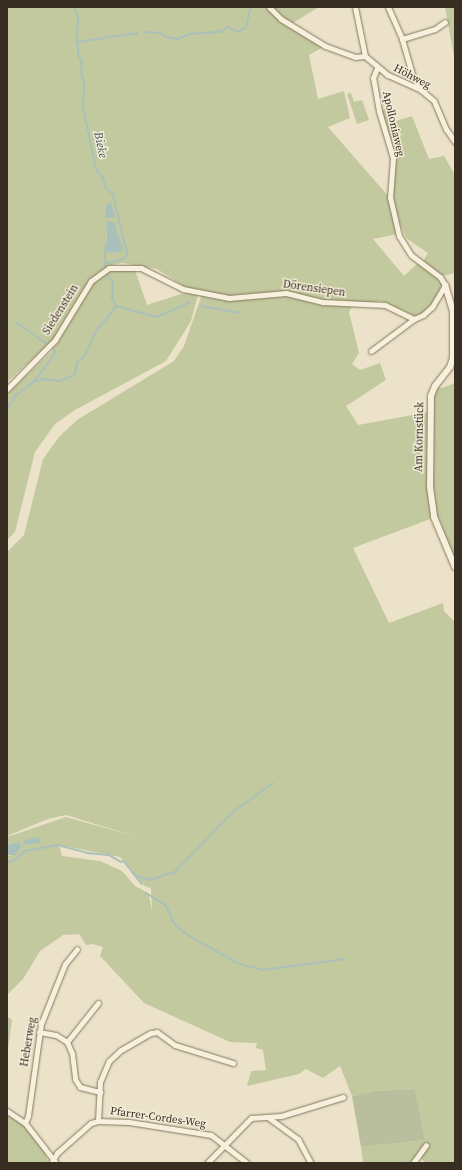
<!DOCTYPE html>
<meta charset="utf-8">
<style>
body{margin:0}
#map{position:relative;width:462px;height:1170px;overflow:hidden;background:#ebe2c9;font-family:"Source Serif 4",serif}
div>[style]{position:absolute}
.green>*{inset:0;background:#c2c99e}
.cemetery>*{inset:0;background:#b9be9c}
.water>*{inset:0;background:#aac0ba}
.stream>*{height:1.5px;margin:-0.75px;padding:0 0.75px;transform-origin:0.75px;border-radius:0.75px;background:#aac0ba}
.roads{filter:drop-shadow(0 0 1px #86765f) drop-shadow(0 0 1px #86765f)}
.minor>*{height:5px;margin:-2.5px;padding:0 2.5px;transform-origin:2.5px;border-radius:2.5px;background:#f6f0dc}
.tertiary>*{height:6px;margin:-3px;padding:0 3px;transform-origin:3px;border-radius:3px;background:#f6f0dc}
span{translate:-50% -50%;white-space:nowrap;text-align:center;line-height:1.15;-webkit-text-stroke:3px #f3ecd8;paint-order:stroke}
.street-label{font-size:11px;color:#382d21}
.water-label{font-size:12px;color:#325655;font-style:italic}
.frame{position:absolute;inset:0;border:8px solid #382d21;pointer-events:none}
</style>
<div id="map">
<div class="green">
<i style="clip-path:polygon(evenodd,7px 7px,319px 7px,291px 24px,325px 46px,309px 55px,318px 99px,344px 91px,350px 118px,328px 127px,389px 197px,397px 234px,373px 239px,404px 276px,418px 263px,439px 278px,441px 285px,437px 299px,422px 314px,415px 316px,381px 301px,353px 305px,349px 312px,359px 353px,352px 364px,360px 370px,380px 363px,386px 380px,346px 406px,358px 425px,429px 412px,435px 386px,442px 388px,455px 383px,455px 561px,438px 516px,353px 548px,389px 623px,443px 603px,444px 611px,455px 622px,455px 1163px,426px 1163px,417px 1155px,409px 1163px,363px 1163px,361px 1147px,425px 1140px,415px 1089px,375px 1091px,352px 1096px,340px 1066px,323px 1078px,306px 1069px,299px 1074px,247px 1086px,251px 1071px,266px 1070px,263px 1050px,256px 1048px,257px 1043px,230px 1042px,144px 1003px,100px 956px,103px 947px,92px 944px,86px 945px,79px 934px,63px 935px,40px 951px,23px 979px,7px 995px,7px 855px,10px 856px,19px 842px,7px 845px,7px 837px,66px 817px,138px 837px,66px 815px,48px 819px,7px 836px,7px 552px,24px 535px,43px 459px,59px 437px,77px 420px,174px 361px,184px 346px,201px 297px,198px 295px,191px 321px,166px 361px,75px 410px,55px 424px,35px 452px,15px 532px,7px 540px,7px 394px,53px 350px,94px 282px,110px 272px,122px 269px,135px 270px,147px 305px,181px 294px,193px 292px,157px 269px,122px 263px,108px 266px,89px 281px,66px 324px,49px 344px,7px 382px,7px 7px,106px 221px,114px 253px,103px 250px,107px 238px,106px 221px,7px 7px,59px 845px,120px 857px,139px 881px,146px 887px,151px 888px,152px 910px,148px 893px,135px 886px,122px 871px,100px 861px,62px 856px,59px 845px)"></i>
<i style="clip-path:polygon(445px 7px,455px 7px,455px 62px)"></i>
<i style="clip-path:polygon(351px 93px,354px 102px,362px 100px,369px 120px,357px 124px,347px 94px)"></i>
<i style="clip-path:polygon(392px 107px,396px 121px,412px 116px,429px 159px,444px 156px,455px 175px,455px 273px,442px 276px,423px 261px,428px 253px,406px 238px,400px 224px,393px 198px,395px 159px,379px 111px)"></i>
<i style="clip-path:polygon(7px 1016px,12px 1020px,7px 1057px)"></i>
<i style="clip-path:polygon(7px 1113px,23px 1124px,45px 1152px,48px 1163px,7px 1163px)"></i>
</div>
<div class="cemetery">
<i style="clip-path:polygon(415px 1089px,425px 1140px,361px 1147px,352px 1096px,375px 1091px)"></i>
</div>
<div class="water">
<i style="clip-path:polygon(111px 202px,115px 217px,105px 218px,106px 205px)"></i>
<i style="clip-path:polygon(106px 221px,114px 222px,123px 249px,121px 252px,108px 253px,103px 250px,107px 238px)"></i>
<i style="clip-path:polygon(39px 837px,40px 843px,23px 845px,25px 840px)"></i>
<i style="clip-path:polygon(19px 842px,21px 847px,15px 855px,7px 855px,7px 845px)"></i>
</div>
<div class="stream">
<i style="left:75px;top:7px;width:13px;rotate:72deg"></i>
<i style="left:79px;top:19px;width:19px;rotate:96deg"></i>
<i style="left:77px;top:38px;width:17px;rotate:83deg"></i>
<i style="left:79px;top:55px;width:8px;rotate:67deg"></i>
<i style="left:82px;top:62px;width:13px;rotate:90deg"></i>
<i style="left:82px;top:75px;width:9px;rotate:72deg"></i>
<i style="left:85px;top:84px;width:22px;rotate:95deg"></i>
<i style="left:83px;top:106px;width:66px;rotate:77.8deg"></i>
<i style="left:97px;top:171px;width:11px;rotate:49deg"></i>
<i style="left:104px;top:179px;width:9px;rotate:77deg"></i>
<i style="left:106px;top:188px;width:9px;rotate:41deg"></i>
<i style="left:113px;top:194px;width:63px;rotate:76.2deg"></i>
<i style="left:128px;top:255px;width:7px;rotate:135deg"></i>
<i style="left:123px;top:260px;width:19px;rotate:168deg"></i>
<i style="left:144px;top:32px;width:17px;rotate:3deg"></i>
<i style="left:161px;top:33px;width:6px;rotate:39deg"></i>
<i style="left:166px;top:37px;width:12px;rotate:9deg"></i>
<i style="left:178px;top:39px;width:13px;rotate:-23deg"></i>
<i style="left:190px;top:34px;width:30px;rotate:-4deg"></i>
<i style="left:220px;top:32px;width:10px;rotate:-29deg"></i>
<i style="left:229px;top:27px;width:9px;rotate:32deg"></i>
<i style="left:237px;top:32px;width:10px;rotate:-24deg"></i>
<i style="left:246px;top:28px;width:22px;rotate:-77deg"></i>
<i style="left:77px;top:42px;width:61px;rotate:-8.5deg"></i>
<i style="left:105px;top:268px;width:15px;rotate:-90deg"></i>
<i style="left:116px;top:306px;width:42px;rotate:15deg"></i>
<i style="left:157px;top:317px;width:35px;rotate:-24deg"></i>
<i style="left:201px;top:306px;width:40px;rotate:10deg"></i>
<i style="left:16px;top:322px;width:37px;rotate:35deg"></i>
<i style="left:35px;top:381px;width:34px;rotate:-54deg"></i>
<i style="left:55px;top:353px;width:5px;rotate:-112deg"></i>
<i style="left:7px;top:409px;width:15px;rotate:-58deg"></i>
<i style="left:15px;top:396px;width:25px;rotate:-37deg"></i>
<i style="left:35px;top:381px;width:10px;rotate:-11deg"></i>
<i style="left:45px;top:379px;width:15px;rotate:8deg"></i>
<i style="left:60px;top:381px;width:16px;rotate:-22deg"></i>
<i style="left:75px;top:375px;width:13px;rotate:-81deg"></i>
<i style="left:77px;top:362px;width:9px;rotate:-36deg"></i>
<i style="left:84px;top:357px;width:29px;rotate:-65deg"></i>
<i style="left:96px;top:331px;width:23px;rotate:-49deg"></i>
<i style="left:111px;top:314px;width:9px;rotate:-58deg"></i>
<i style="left:116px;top:306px;width:9px;rotate:-117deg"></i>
<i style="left:112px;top:298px;width:15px;rotate:-86deg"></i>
<i style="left:113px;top:283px;width:14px;rotate:-126deg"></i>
<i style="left:7px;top:862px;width:8px;rotate:-14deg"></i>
<i style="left:15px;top:860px;width:13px;rotate:-42deg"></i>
<i style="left:25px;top:851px;width:34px;rotate:-10deg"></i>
<i style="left:58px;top:845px;width:30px;rotate:15deg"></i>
<i style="left:87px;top:853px;width:22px;rotate:5deg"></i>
<i style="left:109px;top:855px;width:14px;rotate:30deg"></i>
<i style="left:121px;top:862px;width:3px;rotate:-18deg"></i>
<i style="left:124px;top:861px;width:29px;rotate:52deg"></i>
<i style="left:136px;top:875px;width:15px;rotate:20deg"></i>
<i style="left:150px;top:880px;width:26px;rotate:-18deg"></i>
<i style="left:175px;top:872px;width:83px;rotate:-46deg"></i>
<i style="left:233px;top:812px;width:49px;rotate:-35.9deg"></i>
<i style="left:146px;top:893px;width:23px;rotate:31deg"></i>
<i style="left:166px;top:905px;width:21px;rotate:65deg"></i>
<i style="left:175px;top:924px;width:17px;rotate:40deg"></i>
<i style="left:188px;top:935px;width:56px;rotate:29.7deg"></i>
<i style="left:237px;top:963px;width:27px;rotate:15deg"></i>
<i style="left:263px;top:970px;width:82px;rotate:-7.7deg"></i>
</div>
<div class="roads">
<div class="minor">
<i style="left:269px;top:7px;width:17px;rotate:45deg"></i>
<i style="left:281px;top:19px;width:52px;rotate:31.5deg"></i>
<i style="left:325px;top:46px;width:32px;rotate:20deg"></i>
<i style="left:355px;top:57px;width:10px;rotate:-6deg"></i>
<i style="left:355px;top:7px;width:50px;rotate:78.5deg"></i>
<i style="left:388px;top:7px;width:35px;rotate:66deg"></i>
<i style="left:402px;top:39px;width:40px;rotate:74deg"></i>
<i style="left:413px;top:77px;width:15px;rotate:58deg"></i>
<i style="left:402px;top:39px;width:34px;rotate:-17deg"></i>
<i style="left:435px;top:29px;width:12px;rotate:-35deg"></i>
<i style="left:365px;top:56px;width:30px;rotate:40deg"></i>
<i style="left:388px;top:75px;width:36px;rotate:24deg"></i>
<i style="left:421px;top:90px;width:17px;rotate:40deg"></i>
<i style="left:434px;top:101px;width:30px;rotate:67deg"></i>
<i style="left:446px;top:129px;width:16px;rotate:55deg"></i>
<i style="left:371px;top:351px;width:54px;rotate:-36.7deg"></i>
<i style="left:7px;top:389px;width:69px;rotate:-45.6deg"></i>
<i style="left:55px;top:340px;width:69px;rotate:-58.6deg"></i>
<i style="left:91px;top:281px;width:22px;rotate:-36deg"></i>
<i style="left:109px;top:268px;width:32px"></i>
<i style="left:141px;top:268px;width:47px;rotate:26.6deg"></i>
<i style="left:183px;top:289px;width:47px;rotate:11.1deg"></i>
<i style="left:229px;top:298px;width:57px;rotate:-5deg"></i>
<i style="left:286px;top:293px;width:38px;rotate:14deg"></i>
<i style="left:323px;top:302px;width:62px;rotate:2.8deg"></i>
<i style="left:385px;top:305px;width:32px;rotate:26deg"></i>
<i style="left:414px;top:319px;width:10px;rotate:-24deg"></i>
<i style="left:423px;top:315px;width:12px;rotate:-42deg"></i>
<i style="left:432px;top:307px;width:26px;rotate:-59deg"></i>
<i style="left:445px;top:285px;width:9px;rotate:-122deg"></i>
<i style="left:440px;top:277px;width:36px;rotate:-143deg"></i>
<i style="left:411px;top:255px;width:22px;rotate:-122deg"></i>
<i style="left:399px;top:236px;width:39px;rotate:-103deg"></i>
<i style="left:390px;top:198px;width:40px;rotate:-85.7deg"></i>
<i style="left:393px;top:158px;width:49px;rotate:-106.6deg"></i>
<i style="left:379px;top:111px;width:34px;rotate:-100deg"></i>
<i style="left:373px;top:78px;width:11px;rotate:-68deg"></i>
<i style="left:39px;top:1032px;width:17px;rotate:10deg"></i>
<i style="left:56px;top:1035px;width:13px;rotate:32deg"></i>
<i style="left:67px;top:1042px;width:12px;rotate:66deg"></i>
<i style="left:72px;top:1053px;width:26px;rotate:83deg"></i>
<i style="left:75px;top:1079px;width:9px;rotate:58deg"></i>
<i style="left:80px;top:1087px;width:21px;rotate:14deg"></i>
<i style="left:67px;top:1042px;width:50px;rotate:-51.5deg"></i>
<i style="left:7px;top:1111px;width:22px;rotate:34deg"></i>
<i style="left:25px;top:1123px;width:51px;rotate:52.2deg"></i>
<i style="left:269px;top:1118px;width:36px;rotate:36deg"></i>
<i style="left:298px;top:1139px;width:27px;rotate:62deg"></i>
<i style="left:98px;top:1121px;width:39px;rotate:-87deg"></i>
<i style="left:100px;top:1082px;width:23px;rotate:-67deg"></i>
<i style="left:109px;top:1061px;width:16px;rotate:-43deg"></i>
<i style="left:121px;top:1050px;width:34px;rotate:-30deg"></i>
<i style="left:151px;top:1033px;width:6px;rotate:-9deg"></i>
<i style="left:157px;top:1032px;width:22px;rotate:36deg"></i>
<i style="left:175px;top:1045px;width:61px;rotate:17.2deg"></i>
<i style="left:25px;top:1123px;width:8px;rotate:-67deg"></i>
<i style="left:28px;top:1116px;width:93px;rotate:-82deg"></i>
<i style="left:41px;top:1024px;width:65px;rotate:-68.2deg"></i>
<i style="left:65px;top:964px;width:19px;rotate:-51deg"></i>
<i style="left:51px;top:1163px;width:12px;rotate:-59deg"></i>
<i style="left:57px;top:1153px;width:45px;rotate:-41.4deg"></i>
<i style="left:91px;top:1123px;width:7px;rotate:-16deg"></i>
<i style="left:98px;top:1121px;width:31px;rotate:2deg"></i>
<i style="left:129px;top:1122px;width:83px;rotate:9deg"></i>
<i style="left:211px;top:1135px;width:46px;rotate:37.9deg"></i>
<i style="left:207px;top:1163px;width:63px;rotate:-45.6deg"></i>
<i style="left:251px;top:1118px;width:30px;rotate:-4deg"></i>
<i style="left:281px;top:1116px;width:65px;rotate:-17deg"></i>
<i style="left:413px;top:1163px;width:22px;rotate:-54deg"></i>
</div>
<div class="tertiary">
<i style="left:445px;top:285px;width:27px;rotate:73deg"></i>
<i style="left:453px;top:311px;width:47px;rotate:90deg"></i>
<i style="left:453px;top:358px;width:9px;rotate:108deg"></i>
<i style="left:450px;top:367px;width:24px;rotate:128deg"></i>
<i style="left:435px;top:386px;width:11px;rotate:112deg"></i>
<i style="left:431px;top:396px;width:91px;rotate:90.6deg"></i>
<i style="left:430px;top:487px;width:30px;rotate:82deg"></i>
<i style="left:434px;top:517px;width:54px;rotate:67.2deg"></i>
</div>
</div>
<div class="street-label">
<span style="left:412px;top:77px;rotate:28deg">Höhweg</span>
<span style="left:393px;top:124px;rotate:77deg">Apolloniaweg</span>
<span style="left:314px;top:289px;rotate:8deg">Dörensiepen</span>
<span style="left:61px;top:310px;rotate:-58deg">Siedenstein</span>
<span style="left:420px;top:437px;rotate:-89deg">Am Kornstück</span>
<span style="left:29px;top:1042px;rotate:-80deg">Heberweg</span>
<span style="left:158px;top:1118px;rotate:8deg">Pfarrer-Cordes-Weg</span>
</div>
<div class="water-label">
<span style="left:100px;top:145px;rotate:78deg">Bieke</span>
</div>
<div class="frame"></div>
</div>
